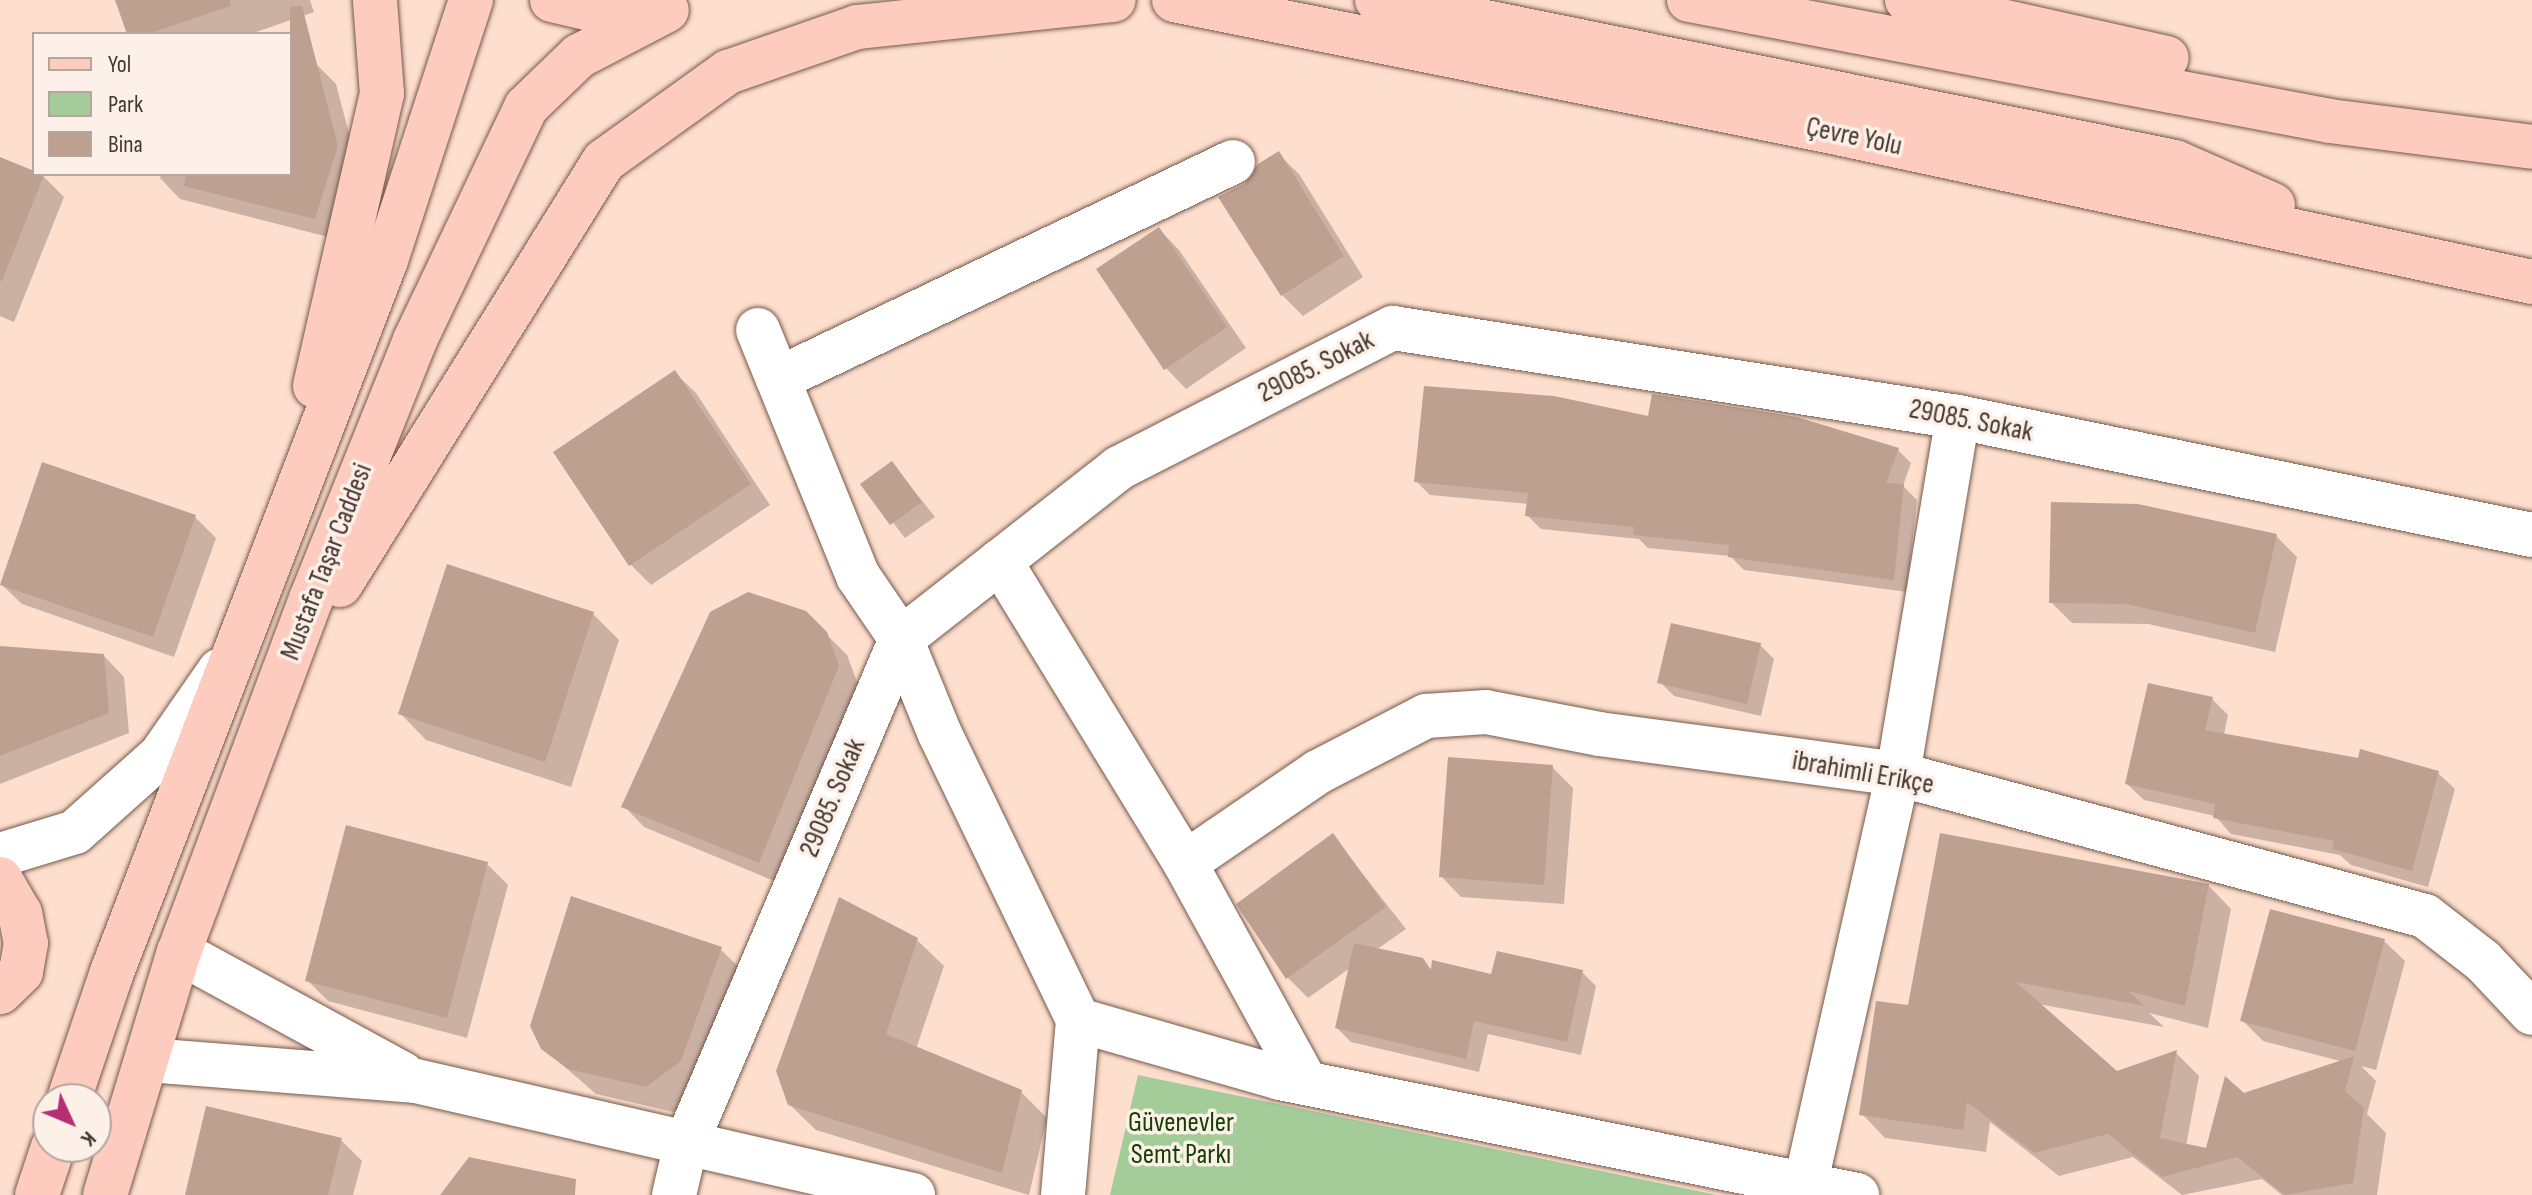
<!DOCTYPE html>
<meta charset="utf-8">
<style>
body{margin:0}
#map{position:relative;width:2532px;height:1195px;overflow:hidden;background:#fedecd;font-family:"Sofia Sans Condensed",sans-serif}
div>[style]{position:absolute}
.green>*{inset:0;background:#a4cc99}
.shadow>*{inset:0;background:#0003}
.building>*{inset:0;background:#bea090}
.roads{filter:drop-shadow(0 0 2px #73594b) drop-shadow(0 0 2px #73594b)}
.minor>*{height:44px;margin:-22px;padding:0 22px;transform-origin:22px;border-radius:22px;background:#fff}
.major>*{height:44px;margin:-22px;padding:0 22px;transform-origin:22px;border-radius:22px;background:#fdccbf}
span{translate:-50% -50%;white-space:nowrap;text-align:center;line-height:1.15;-webkit-text-stroke:7px #fdf0e9;paint-order:stroke}
.street-label{font-size:28px;color:#433730}
.park-label{font-size:28px;color:#134201}
.legend{position:absolute;left:32px;top:32px;width:260px;height:144px;box-sizing:border-box;background:#fdf0e9;border:2px solid #b3a69f;margin:0;padding:10px 14px;list-style:none;font-size:24px;color:#433730}
.legend li{display:flex;align-items:center;gap:16px;height:40px}
.legend b{width:40px;border:2px solid #b3a69f}
.north{position:absolute;left:32px;top:1083px;width:80px;height:80px;box-sizing:border-box;background:#fdf0e9;border:2px solid #b3a69f;border-radius:50%;rotate:134deg;font-size:22px;font-weight:700;line-height:32px;text-align:center;color:#433730}
.north::after{content:'';display:block;margin:auto;width:28px;height:36px;background:#b52f72;clip-path:polygon(50% 0,100% 100%,50% 72%,0 100%)}
</style>
<div id="map">
<div class="green">
<i style="clip-path:polygon(1138px 1075px,1717px 1195px,1110px 1195px)"></i>
</div>
<div class="shadow">
<i style="clip-path:polygon(118px 0,310px 0,314px 12px,250px 34px,129px 34px)"></i>
<i style="clip-path:polygon(315px 63px,336px 84px,358px 168px,336px 239px,180px 199px,160px 178px,161px 174px,290px 174px,290px 67px)"></i>
<i style="clip-path:polygon(1278px 154px,1299px 174px,1363px 277px,1303px 316px,1282px 295px,1246px 186px)"></i>
<i style="clip-path:polygon(0 159px,43px 176px,64px 197px,14px 322px,0 316px)"></i>
<i style="clip-path:polygon(1159px 229px,1179px 250px,1246px 348px,1186px 389px,1166px 368px)"></i>
<i style="clip-path:polygon(675px 373px,696px 393px,770px 505px,651px 585px,630px 564px)"></i>
<i style="clip-path:polygon(1649px 419px,1898px 450px,1911px 463px,1903px 486px,1917px 500px,1907px 592px,1744px 570px,1730px 556px,1648px 548px,1639px 539px,1541px 529px,1527px 515px,1528px 504px,1430px 495px,1416px 481px)"></i>
<i style="clip-path:polygon(892px 463px,935px 517px,905px 538px,863px 484px)"></i>
<i style="clip-path:polygon(195px 517px,216px 538px,174px 657px,22px 604px,1px 584px)"></i>
<i style="clip-path:polygon(2276px 536px,2297px 557px,2275px 652px,2148px 624px,2072px 623px,2051px 602px)"></i>
<i style="clip-path:polygon(805px 613px,847px 655px,859px 687px,779px 883px,644px 827px,624px 806px)"></i>
<i style="clip-path:polygon(593px 614px,619px 640px,571px 787px,426px 740px,400px 713px)"></i>
<i style="clip-path:polygon(1760px 645px,1774px 659px,1761px 716px,1674px 696px,1660px 682px)"></i>
<i style="clip-path:polygon(0 648px,104px 656px,124px 677px,129px 733px,0 784px)"></i>
<i style="clip-path:polygon(2212px 699px,2228px 715px,2224px 735px,2438px 773px,2455px 789px,2428px 887px,2351px 865px,2340px 855px,2231px 834px,2215px 816px,2144px 800px,2127px 784px)"></i>
<i style="clip-path:polygon(1552px 767px,1573px 788px,1564px 904px,1461px 897px,1441px 876px)"></i>
<i style="clip-path:polygon(1333px 836px,1406px 929px,1376px 950px,1422px 960px,1433px 971px,1493px 976px,1582px 972px,1596px 986px,1581px 1055px,1488px 1034px,1479px 1072px,1351px 1042px,1337px 1028px,1350px 968px,1308px 998px,1288px 978px,1239px 904px)"></i>
<i style="clip-path:polygon(487px 864px,508px 885px,467px 1038px,328px 1001px,307px 980px)"></i>
<i style="clip-path:polygon(2208px 885px,2231px 909px,2208px 1028px,2149px 1013px,2164px 1027px,2038px 1004px,2116px 1073px,2176px 1053px,2199px 1076px,2186px 1146px,2208px 1150px,2244px 1095px,2344px 1062px,2263px 1041px,2242px 1020px,2384px 941px,2405px 961px,2376px 1070px,2361px 1066px,2376px 1081px,2367px 1114px,2386px 1133px,2377px 1195px,2282px 1195px,2262px 1179px,2182px 1195px,2133px 1157px,2059px 1176px,1990px 1122px,1986px 1152px,1885px 1138px,1862px 1114px,1910px 1008px)"></i>
<i style="clip-path:polygon(917px 940px,944px 966px,916px 1049px,1021px 1092px,1047px 1118px,1029px 1195px,816px 1130px,789px 1104px)"></i>
<i style="clip-path:polygon(720px 949px,747px 975px,707px 1088px,673px 1112px,596px 1094px,543px 1048px)"></i>
<i style="clip-path:polygon(341px 1140px,362px 1161px,353px 1195px,187px 1195px)"></i>
</div>
<div class="building">
<i style="clip-path:polygon(115px 0,230px 0,231px 6px,148px 34px,127px 34px)"></i>
<i style="clip-path:polygon(302px 6px,338px 146px,315px 219px,184px 186px,186px 174px,290px 174px,290px 7px)"></i>
<i style="clip-path:polygon(1279px 151px,1344px 256px,1281px 296px,1218px 197px,1244px 184px,1258px 164px)"></i>
<i style="clip-path:polygon(0 157px,44px 175px,2px 281px,0 281px)"></i>
<i style="clip-path:polygon(1159px 227px,1227px 327px,1164px 370px,1096px 269px)"></i>
<i style="clip-path:polygon(675px 370px,751px 484px,629px 566px,553px 452px)"></i>
<i style="clip-path:polygon(1424px 386px,1554px 396px,1648px 416px,1652px 394px,1797px 417px,1899px 448px,1886px 483px,1904px 484px,1894px 580px,1728px 557px,1729px 545px,1633px 535px,1634px 527px,1525px 516px,1528px 493px,1414px 482px)"></i>
<i style="clip-path:polygon(892px 461px,922px 502px,890px 525px,860px 484px)"></i>
<i style="clip-path:polygon(42px 462px,196px 515px,153px 637px,0 585px)"></i>
<i style="clip-path:polygon(2051px 502px,2138px 504px,2277px 534px,2255px 633px,2126px 604px,2049px 603px)"></i>
<i style="clip-path:polygon(447px 564px,594px 612px,545px 762px,398px 714px)"></i>
<i style="clip-path:polygon(748px 592px,806px 611px,827px 632px,839px 666px,759px 863px,621px 807px,710px 612px)"></i>
<i style="clip-path:polygon(1671px 623px,1761px 643px,1747px 704px,1657px 683px)"></i>
<i style="clip-path:polygon(0 646px,104px 654px,109px 713px,0 756px)"></i>
<i style="clip-path:polygon(2148px 683px,2213px 697px,2205px 730px,2358px 758px,2360px 749px,2439px 771px,2412px 871px,2332px 849px,2334px 841px,2213px 818px,2215px 804px,2125px 784px)"></i>
<i style="clip-path:polygon(1448px 757px,1553px 765px,1544px 885px,1439px 877px)"></i>
<i style="clip-path:polygon(346px 825px,488px 862px,447px 1018px,305px 981px)"></i>
<i style="clip-path:polygon(1333px 833px,1386px 907px,1286px 979px,1236px 904px)"></i>
<i style="clip-path:polygon(1940px 833px,2209px 884px,2185px 1006px,2128px 991px,2145px 1006px,2016px 982px,2117px 1071px,2177px 1050px,2160px 1138px,2206px 1148px,2225px 1076px,2244px 1093px,2354px 1056px,2345px 1091px,2364px 1108px,2353px 1183px,2285px 1195px,2237px 1157px,2162px 1177px,2108px 1134px,2034px 1153px,1967px 1102px,1963px 1130px,1859px 1115px,1876px 1001px,1908px 1005px)"></i>
<i style="clip-path:polygon(571px 896px,722px 947px,681px 1061px,646px 1087px,568px 1069px,541px 1049px,530px 1026px)"></i>
<i style="clip-path:polygon(839px 897px,918px 938px,886px 1034px,1022px 1090px,1002px 1173px,788px 1105px,776px 1071px)"></i>
<i style="clip-path:polygon(2270px 909px,2385px 939px,2355px 1051px,2240px 1021px)"></i>
<i style="clip-path:polygon(1354px 943px,1423px 958px,1431px 970px,1432px 960px,1491px 974px,1497px 951px,1583px 970px,1567px 1042px,1474px 1021px,1466px 1059px,1335px 1028px)"></i>
<i style="clip-path:polygon(206px 1106px,342px 1138px,328px 1195px,185px 1195px)"></i>
<i style="clip-path:polygon(469px 1157px,576px 1179px,575px 1195px,440px 1195px)"></i>
</div>
<div class="roads">
<div class="minor">
<i style="left:758px;top:330px;width:266px;rotate:67.9deg"></i>
<i style="left:858px;top:576px;width:76px;rotate:55.7deg"></i>
<i style="left:901px;top:639px;width:103px;rotate:67.7deg"></i>
<i style="left:940px;top:734px;width:318px;rotate:64.2deg"></i>
<i style="left:1078px;top:1020px;width:176px;rotate:94.9deg"></i>
<i style="left:778px;top:379px;width:504px;rotate:-25.5deg"></i>
<i style="left:1000px;top:561px;width:354px;rotate:58.5deg"></i>
<i style="left:1185px;top:863px;width:251px;rotate:61.2deg"></i>
<i style="left:0;top:855px;width:78px;rotate:-17deg"></i>
<i style="left:75px;top:832px;width:115px;rotate:-41.8deg"></i>
<i style="left:161px;top:755px;width:103px;rotate:-55.2deg"></i>
<i style="left:1185px;top:863px;width:161px;rotate:-34.4deg"></i>
<i style="left:1318px;top:772px;width:122px;rotate:-27.4deg"></i>
<i style="left:1426px;top:716px;width:60px;rotate:-3.8deg"></i>
<i style="left:1486px;top:712px;width:115px;rotate:11deg"></i>
<i style="left:1599px;top:734px;width:302px;rotate:7.6deg"></i>
<i style="left:1898px;top:774px;width:546px;rotate:15.08deg"></i>
<i style="left:2425px;top:916px;width:73px;rotate:37.8deg"></i>
<i style="left:2483px;top:961px;width:71px;rotate:46.7deg"></i>
<i style="left:179px;top:952px;width:255px;rotate:28.6deg"></i>
<i style="left:1078px;top:1020px;width:210px;rotate:16deg"></i>
<i style="left:1280px;top:1078px;width:589px;rotate:11.46deg"></i>
<i style="left:148px;top:1060px;width:269px;rotate:4.5deg"></i>
<i style="left:416px;top:1081px;width:510px;rotate:12.92deg"></i>
<i style="left:674px;top:1195px;width:52px;rotate:-76.8deg"></i>
<i style="left:686px;top:1144px;width:549px;rotate:-66.94deg"></i>
<i style="left:901px;top:639px;width:277px;rotate:-38.1deg"></i>
<i style="left:1119px;top:468px;width:308px;rotate:-27.1deg"></i>
<i style="left:1393px;top:328px;width:572px;rotate:8.95deg"></i>
<i style="left:1958px;top:417px;width:586px;rotate:11.62deg"></i>
<i style="left:1803px;top:1195px;width:432px;rotate:-77.3deg"></i>
<i style="left:1898px;top:774px;width:362px;rotate:-80.5deg"></i>
</div>
<div class="major">
<i style="left:552px;top:0;width:75px;rotate:13.1deg"></i>
<i style="left:625px;top:17px;width:36px;rotate:-10deg"></i>
<i style="left:1174px;top:0;width:681px;rotate:11.34deg"></i>
<i style="left:1842px;top:134px;width:706px;rotate:12.11deg"></i>
<i style="left:1377px;top:0;width:814px;rotate:11.48deg"></i>
<i style="left:2175px;top:162px;width:107px;rotate:23.7deg"></i>
<i style="left:1689px;top:0;width:652px;rotate:10.69deg"></i>
<i style="left:2330px;top:121px;width:204px;rotate:7.3deg"></i>
<i style="left:1907px;top:0;width:266px;rotate:12.6deg"></i>
<i style="left:315px;top:386px;width:300px;rotate:-77.1deg"></i>
<i style="left:382px;top:94px;width:94px;rotate:-94.3deg"></i>
<i style="left:340px;top:585px;width:499px;rotate:-58.1deg"></i>
<i style="left:604px;top:161px;width:153px;rotate:-35.7deg"></i>
<i style="left:728px;top:72px;width:137px;rotate:-19.2deg"></i>
<i style="left:857px;top:27px;width:258px;rotate:-6deg"></i>
<i style="left:0;top:879px;width:39px;rotate:60deg"></i>
<i style="left:20px;top:913px;width:31px;rotate:79deg"></i>
<i style="left:26px;top:943px;width:29px;rotate:100deg"></i>
<i style="left:21px;top:972px;width:29px;rotate:136deg"></i>
<i style="left:69px;top:1099px;width:134px;rotate:-71.3deg"></i>
<i style="left:112px;top:972px;width:763px;rotate:-68.95deg"></i>
<i style="left:386px;top:260px;width:274px;rotate:-71.9deg"></i>
<i style="left:37px;top:1195px;width:51px;rotate:-71.6deg"></i>
<i style="left:105px;top:1195px;width:254px;rotate:-73.1deg"></i>
<i style="left:179px;top:952px;width:377px;rotate:-69.5deg"></i>
<i style="left:311px;top:599px;width:279px;rotate:-68.1deg"></i>
<i style="left:415px;top:340px;width:258px;rotate:-64.5deg"></i>
<i style="left:526px;top:107px;width:74px;rotate:-43.9deg"></i>
<i style="left:579px;top:56px;width:99px;rotate:-27.6deg"></i>
</div>
</div>
<div class="street-label">
<span style="left:1854px;top:137px;rotate:12deg">Çevre Yolu</span>
<span style="left:1316px;top:367px;rotate:-27deg">29085. Sokak</span>
<span style="left:1971px;top:421px;rotate:11deg">29085. Sokak</span>
<span style="left:327px;top:562px;rotate:-69deg">Mustafa Taşar Caddesi</span>
<span style="left:1863px;top:773px;rotate:10deg">ibrahimli Erikçe</span>
<span style="left:833px;top:798px;rotate:-67deg">29085. Sokak</span>
</div>
<div class="park-label">
<span style="left:1181px;top:1139px">Güvenevler<br>Semt Parkı</span>
</div>
<ul class="legend">
<li><b style="height:10px;background:#fdccbf"></b>Yol</li>
<li><b style="height:22px;background:#a4cc99"></b>Park</li>
<li><b style="height:22px;background:#bea090"></b>Bina</li>
</ul>
<div class="north">K</div>
</div>
